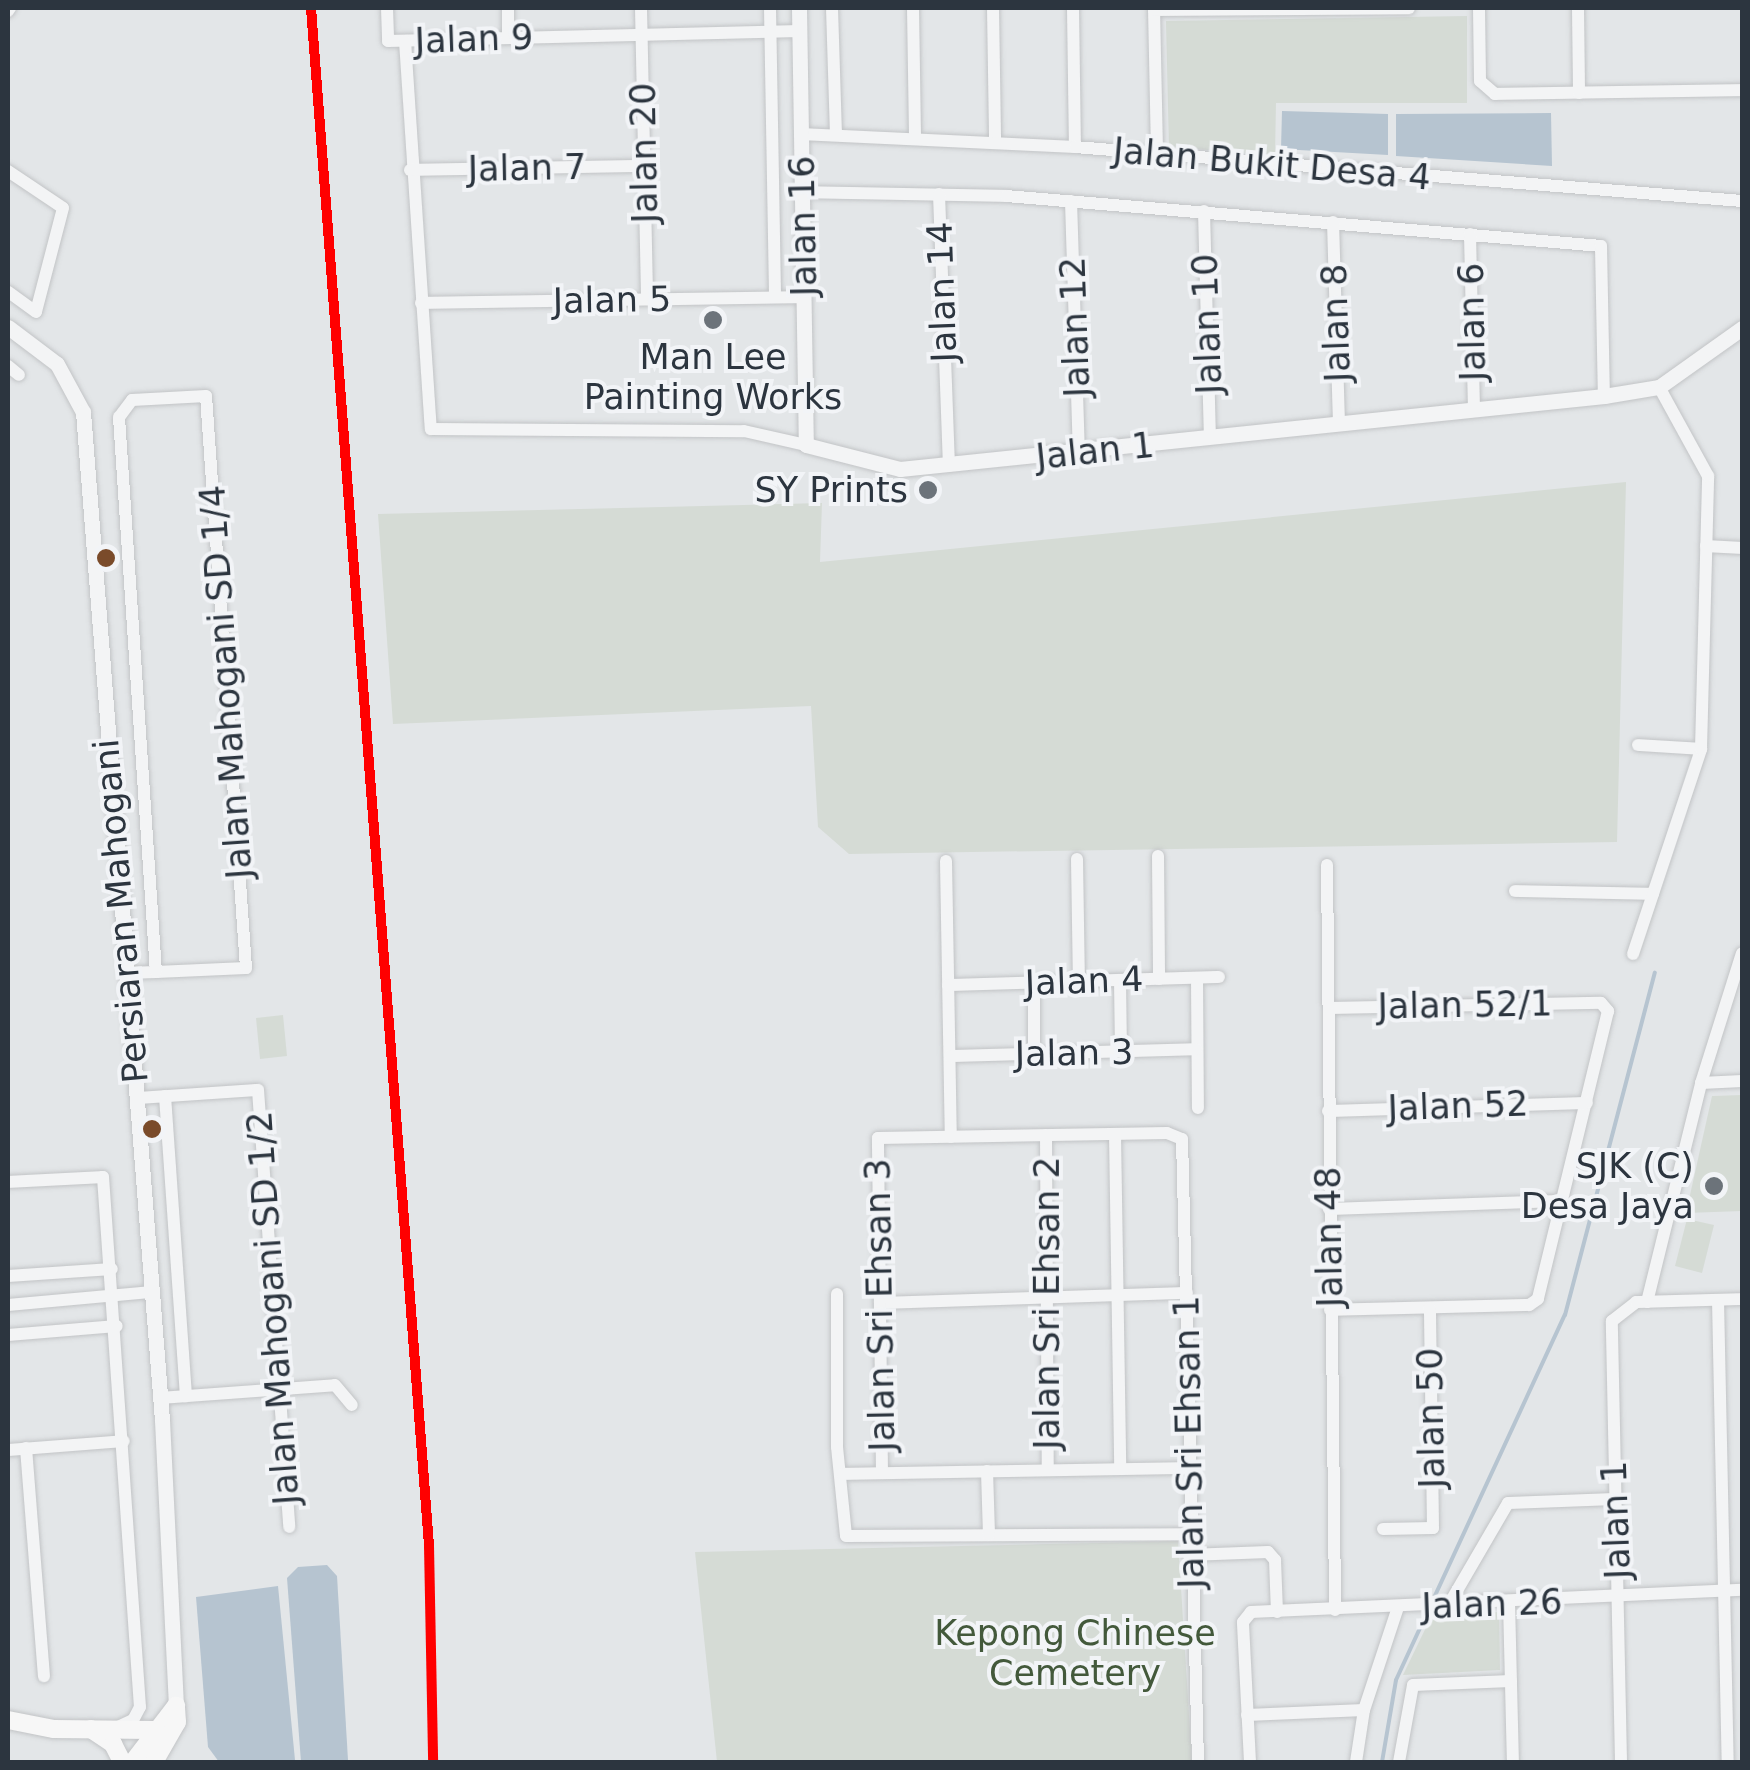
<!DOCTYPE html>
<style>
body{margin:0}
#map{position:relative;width:1750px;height:1770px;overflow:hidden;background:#e3e6e8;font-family:"DejaVu Sans",sans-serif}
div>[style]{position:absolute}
.green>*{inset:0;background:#d5dbd5}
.water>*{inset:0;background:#b6c4d0}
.stream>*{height:4px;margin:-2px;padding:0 2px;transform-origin:2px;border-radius:2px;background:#b6c4d0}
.roads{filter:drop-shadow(0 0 2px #c2c4c6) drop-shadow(0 0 2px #c2c4c6)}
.minor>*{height:12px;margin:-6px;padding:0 6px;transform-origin:6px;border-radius:6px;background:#f3f4f5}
.tertiary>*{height:15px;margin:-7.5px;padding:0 7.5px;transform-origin:7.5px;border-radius:7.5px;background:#f3f4f5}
.secondary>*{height:18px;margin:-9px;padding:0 9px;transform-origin:9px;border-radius:9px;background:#f7f7f7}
.rail-1>*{height:10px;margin:-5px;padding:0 5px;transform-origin:5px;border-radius:5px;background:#f00}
.dots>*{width:28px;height:28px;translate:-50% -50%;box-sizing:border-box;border:5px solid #f2f4f7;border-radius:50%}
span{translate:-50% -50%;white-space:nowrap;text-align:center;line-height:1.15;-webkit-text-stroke:8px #f2f4f7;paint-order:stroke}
.street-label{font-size:35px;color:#2c353f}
.poi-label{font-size:35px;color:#2c353f}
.right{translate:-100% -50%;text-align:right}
.park-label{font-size:35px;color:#43593b}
.frame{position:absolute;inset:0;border:10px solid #2c353f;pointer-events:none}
</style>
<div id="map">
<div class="green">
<i style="clip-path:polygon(1467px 16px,1467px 103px,1276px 103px,1275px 155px,1169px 147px,1166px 21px)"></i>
<i style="clip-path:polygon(1626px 482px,1617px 842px,849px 854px,818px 827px,811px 706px,393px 724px,378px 514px,822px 503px,820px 562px)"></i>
<i style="clip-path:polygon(283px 1015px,287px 1056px,260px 1059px,256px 1018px)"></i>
<i style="clip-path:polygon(1742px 1095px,1742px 1211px,1686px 1213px,1712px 1096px)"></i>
<i style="clip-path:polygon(1687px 1219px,1714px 1225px,1702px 1273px,1675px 1266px)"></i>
<i style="clip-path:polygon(1178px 1541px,1192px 1762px,717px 1762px,695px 1552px)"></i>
<i style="clip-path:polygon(1499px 1612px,1500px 1670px,1403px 1675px,1432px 1615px)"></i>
</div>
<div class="water">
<i style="clip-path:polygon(1282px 111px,1388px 114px,1388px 155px,1281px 149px)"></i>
<i style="clip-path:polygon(1551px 113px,1552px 166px,1396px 156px,1396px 114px)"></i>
<i style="clip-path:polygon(327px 1565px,337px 1576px,348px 1760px,301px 1762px,287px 1578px,298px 1567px)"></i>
<i style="clip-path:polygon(278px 1586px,295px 1760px,219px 1762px,208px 1747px,196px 1597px)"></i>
</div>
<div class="stream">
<i style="left:1382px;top:1762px;width:83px;rotate:-80.3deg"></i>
<i style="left:1396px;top:1680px;width:402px;rotate:-65.2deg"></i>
<i style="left:1565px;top:1315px;width:354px;rotate:-75.3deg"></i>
</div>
<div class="roads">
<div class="minor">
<i style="left:387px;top:8px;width:33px;rotate:88deg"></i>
<i style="left:388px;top:41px;width:412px;rotate:-1.4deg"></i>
<i style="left:508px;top:8px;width:30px;rotate:90deg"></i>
<i style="left:641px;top:8px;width:291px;rotate:88.8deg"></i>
<i style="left:770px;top:8px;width:289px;rotate:89deg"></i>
<i style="left:832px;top:8px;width:125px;rotate:88.2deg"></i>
<i style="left:913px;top:8px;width:128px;rotate:89.1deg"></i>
<i style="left:993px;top:8px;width:134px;rotate:89.1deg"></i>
<i style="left:1073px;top:8px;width:139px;rotate:89.2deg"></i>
<i style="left:1154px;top:8px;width:145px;rotate:88.8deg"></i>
<i style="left:1479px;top:8px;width:73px;rotate:89.2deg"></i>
<i style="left:1480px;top:81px;width:20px;rotate:41deg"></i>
<i style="left:1495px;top:94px;width:247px;rotate:-0.9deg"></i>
<i style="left:1578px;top:8px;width:85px;rotate:89.3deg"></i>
<i style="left:1154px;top:10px;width:255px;rotate:-0.4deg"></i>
<i style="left:8px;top:11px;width:4px;rotate:-56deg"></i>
<i style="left:405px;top:41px;width:389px;rotate:86.2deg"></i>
<i style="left:431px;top:429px;width:313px;rotate:0.4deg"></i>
<i style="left:744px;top:431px;width:64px;rotate:12.7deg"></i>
<i style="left:801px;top:134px;width:274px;rotate:2.7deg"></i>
<i style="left:1075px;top:147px;width:669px;rotate:4.63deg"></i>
<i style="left:410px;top:170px;width:234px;rotate:-1deg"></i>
<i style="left:8px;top:171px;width:66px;rotate:33.9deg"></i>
<i style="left:63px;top:208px;width:107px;rotate:104.6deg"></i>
<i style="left:36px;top:312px;width:34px;rotate:-144deg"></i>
<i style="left:802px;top:192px;width:204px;rotate:1.1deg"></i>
<i style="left:1006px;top:196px;width:597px;rotate:4.8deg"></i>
<i style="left:1601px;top:246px;width:150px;rotate:88.9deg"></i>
<i style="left:939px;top:194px;width:272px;rotate:87.9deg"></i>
<i style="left:1071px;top:201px;width:251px;rotate:88.2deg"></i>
<i style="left:1204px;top:211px;width:227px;rotate:88.5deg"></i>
<i style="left:1333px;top:222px;width:203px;rotate:88.3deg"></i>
<i style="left:1470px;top:234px;width:176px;rotate:88.7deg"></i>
<i style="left:421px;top:303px;width:383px;rotate:-0.9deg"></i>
<i style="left:8px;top:366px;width:14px;rotate:39deg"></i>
<i style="left:1706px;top:546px;width:36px;rotate:3deg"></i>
<i style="left:1638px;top:745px;width:63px;rotate:3.6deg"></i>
<i style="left:1158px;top:856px;width:123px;rotate:89.5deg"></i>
<i style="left:1077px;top:859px;width:122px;rotate:89.1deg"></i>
<i style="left:946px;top:861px;width:276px;rotate:89deg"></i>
<i style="left:1327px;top:865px;width:745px;rotate:89.38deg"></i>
<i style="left:1515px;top:891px;width:138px;rotate:1.2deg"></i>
<i style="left:1633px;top:954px;width:216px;rotate:-71.6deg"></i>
<i style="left:1701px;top:749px;width:273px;rotate:-88.5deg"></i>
<i style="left:1708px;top:476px;width:102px;rotate:-118.8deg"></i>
<i style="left:127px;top:973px;width:29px;rotate:-2deg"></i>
<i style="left:156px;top:972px;width:90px;rotate:-2.5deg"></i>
<i style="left:246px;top:968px;width:573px;rotate:-94deg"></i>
<i style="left:206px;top:396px;width:74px;rotate:176.9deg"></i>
<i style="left:132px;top:400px;width:21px;rotate:127deg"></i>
<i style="left:119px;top:417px;width:556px;rotate:86.19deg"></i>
<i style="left:1197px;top:978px;width:130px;rotate:89.6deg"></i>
<i style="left:1120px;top:980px;width:72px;rotate:89.2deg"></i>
<i style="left:1034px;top:982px;width:72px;rotate:90deg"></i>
<i style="left:948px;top:985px;width:271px;rotate:-1.7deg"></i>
<i style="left:1329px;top:1008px;width:272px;rotate:-1.1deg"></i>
<i style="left:1601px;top:1003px;width:11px;rotate:49deg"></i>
<i style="left:1608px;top:1011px;width:296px;rotate:103.7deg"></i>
<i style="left:1538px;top:1299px;width:11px;rotate:146deg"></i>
<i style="left:1529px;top:1305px;width:199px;rotate:178.6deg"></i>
<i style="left:950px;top:1056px;width:247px;rotate:-1.6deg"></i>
<i style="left:1701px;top:1083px;width:41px;rotate:-2.8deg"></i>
<i style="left:165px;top:1096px;width:301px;rotate:86deg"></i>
<i style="left:137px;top:1098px;width:121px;rotate:-3.8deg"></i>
<i style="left:258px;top:1090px;width:438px;rotate:85.9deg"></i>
<i style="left:1328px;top:1111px;width:259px;rotate:-1.8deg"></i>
<i style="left:1115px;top:1134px;width:335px;rotate:89.1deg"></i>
<i style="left:1046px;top:1135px;width:335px;rotate:89.7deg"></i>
<i style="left:8px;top:1182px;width:95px;rotate:-3deg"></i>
<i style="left:103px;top:1177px;width:531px;rotate:86.01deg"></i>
<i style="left:140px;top:1707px;width:15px;rotate:118deg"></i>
<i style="left:133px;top:1720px;width:19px;rotate:155deg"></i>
<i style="left:1329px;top:1209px;width:231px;rotate:-2deg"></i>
<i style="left:8px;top:1276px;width:104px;rotate:-3.9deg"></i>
<i style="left:837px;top:1294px;width:153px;rotate:90deg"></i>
<i style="left:837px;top:1447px;width:89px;rotate:84.2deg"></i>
<i style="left:846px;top:1536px;width:343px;rotate:-0.3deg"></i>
<i style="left:1718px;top:1300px;width:462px;rotate:88.8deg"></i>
<i style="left:1647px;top:1302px;width:226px;rotate:-76.1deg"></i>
<i style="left:1701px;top:1083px;width:136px;rotate:-72.5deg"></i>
<i style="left:880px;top:1303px;width:307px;rotate:-1.9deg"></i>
<i style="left:8px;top:1305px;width:145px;rotate:-5.2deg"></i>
<i style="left:8px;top:1335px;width:109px;rotate:-4.7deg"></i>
<i style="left:160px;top:1398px;width:175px;rotate:-4.2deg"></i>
<i style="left:335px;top:1385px;width:26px;rotate:50deg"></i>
<i style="left:26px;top:1448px;width:229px;rotate:85.5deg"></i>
<i style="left:8px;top:1450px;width:116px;rotate:-4.4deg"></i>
<i style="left:987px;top:1471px;width:64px;rotate:88.2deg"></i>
<i style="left:882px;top:1473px;width:335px;rotate:-90.7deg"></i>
<i style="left:878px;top:1138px;width:289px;rotate:-1deg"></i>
<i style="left:1167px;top:1133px;width:16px;rotate:22deg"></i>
<i style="left:1182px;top:1139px;width:623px;rotate:88.53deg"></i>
<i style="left:843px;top:1474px;width:345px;rotate:-1deg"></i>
<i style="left:1383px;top:1529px;width:50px;rotate:-1.1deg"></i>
<i style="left:1433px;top:1528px;width:220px;rotate:-90.8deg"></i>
<i style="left:1189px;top:1555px;width:79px;rotate:-2.2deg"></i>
<i style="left:1268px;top:1552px;width:11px;rotate:49deg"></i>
<i style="left:1275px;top:1560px;width:52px;rotate:87.8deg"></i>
<i style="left:1509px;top:1602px;width:160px;rotate:88.6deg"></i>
<i style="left:1448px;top:1606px;width:119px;rotate:-59.8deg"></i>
<i style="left:1508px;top:1503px;width:107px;rotate:-2.1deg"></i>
<i style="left:1247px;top:1715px;width:117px;rotate:-2.4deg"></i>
<i style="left:1250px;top:1762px;width:140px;rotate:-92.9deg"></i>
<i style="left:1243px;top:1622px;width:13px;rotate:-51deg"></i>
<i style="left:1251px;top:1612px;width:491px;rotate:-2.6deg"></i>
<i style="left:1356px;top:1762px;width:53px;rotate:-81.3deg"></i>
<i style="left:1364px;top:1710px;width:108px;rotate:-71.7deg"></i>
<i style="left:1399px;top:1762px;width:78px;rotate:-79.7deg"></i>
<i style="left:1413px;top:1685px;width:98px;rotate:-2.3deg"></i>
<i style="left:1621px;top:1762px;width:441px;rotate:-91.2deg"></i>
<i style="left:1612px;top:1321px;width:31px;rotate:-38deg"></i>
<i style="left:1636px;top:1302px;width:106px;rotate:-1.6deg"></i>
</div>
<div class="tertiary">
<i style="left:799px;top:8px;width:437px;rotate:89.1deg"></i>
<i style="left:806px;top:445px;width:97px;rotate:14.3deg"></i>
<i style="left:900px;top:469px;width:708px;rotate:-5.92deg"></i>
<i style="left:1604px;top:396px;width:56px;rotate:-9.3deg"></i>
<i style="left:1659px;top:387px;width:102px;rotate:-35.4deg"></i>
<i style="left:8px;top:327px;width:61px;rotate:37.1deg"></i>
<i style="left:57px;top:364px;width:55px;rotate:61.6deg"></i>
<i style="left:83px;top:412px;width:1011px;rotate:85.52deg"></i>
<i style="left:162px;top:1420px;width:286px;rotate:87.2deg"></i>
</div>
<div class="secondary">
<i style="left:8px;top:1720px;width:47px;rotate:11.1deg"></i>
<i style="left:54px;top:1729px;width:99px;rotate:0.6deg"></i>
<i style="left:91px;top:1729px;width:27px;rotate:34deg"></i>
<i style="left:113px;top:1744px;width:20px;rotate:63deg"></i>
<i style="left:133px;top:1762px;width:71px;rotate:-52.5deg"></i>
<i style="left:154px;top:1762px;width:46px;rotate:-60.1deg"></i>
<i style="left:177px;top:1722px;width:16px;rotate:-94deg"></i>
</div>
</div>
<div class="rail-1">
<i style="left:311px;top:8px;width:1543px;rotate:85.61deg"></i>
<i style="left:429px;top:1546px;width:216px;rotate:88.9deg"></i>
</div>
<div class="dots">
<i style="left:713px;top:320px;background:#6c737a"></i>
<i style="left:928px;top:490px;background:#6c737a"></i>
<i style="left:106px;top:558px;background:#7a4b2a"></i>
<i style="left:152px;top:1129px;background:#7a4b2a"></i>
<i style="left:1714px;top:1186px;background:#6c737a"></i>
</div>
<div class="street-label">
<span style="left:474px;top:39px;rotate:-2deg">Jalan 9</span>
<span style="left:644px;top:153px;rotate:-91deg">Jalan 20</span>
<span style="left:1272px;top:164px;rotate:5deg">Jalan Bukit Desa 4</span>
<span style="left:527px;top:168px;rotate:-1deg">Jalan 7</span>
<span style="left:803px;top:226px;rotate:-91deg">Jalan 16</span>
<span style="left:942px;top:292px;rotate:-92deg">Jalan 14</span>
<span style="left:612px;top:300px;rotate:-1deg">Jalan 5</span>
<span style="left:1472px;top:322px;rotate:-91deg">Jalan 6</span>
<span style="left:1336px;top:323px;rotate:-92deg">Jalan 8</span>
<span style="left:1207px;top:324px;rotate:-92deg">Jalan 10</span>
<span style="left:1075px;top:327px;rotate:-92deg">Jalan 12</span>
<span style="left:1095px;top:451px;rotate:-6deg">Jalan 1</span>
<span style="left:226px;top:682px;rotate:-94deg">Jalan Mahogani SD 1/4</span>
<span style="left:121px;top:911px;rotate:-95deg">Persiaran Mahogani</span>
<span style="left:1084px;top:981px;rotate:-2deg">Jalan 4</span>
<span style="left:1465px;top:1005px;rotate:-1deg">Jalan 52/1</span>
<span style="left:1074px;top:1053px;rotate:-1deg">Jalan 3</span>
<span style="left:1458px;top:1106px;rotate:-2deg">Jalan 52</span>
<span style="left:1329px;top:1237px;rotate:-91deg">Jalan 48</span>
<span style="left:1047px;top:1303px;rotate:-90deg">Jalan Sri Ehsan 2</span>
<span style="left:880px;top:1305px;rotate:-91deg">Jalan Sri Ehsan 3</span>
<span style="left:273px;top:1308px;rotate:-94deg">Jalan Mahogani SD 1/2</span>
<span style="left:1431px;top:1418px;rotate:-91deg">Jalan 50</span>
<span style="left:1189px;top:1442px;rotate:-91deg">Jalan Sri Ehsan 1</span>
<span style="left:1616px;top:1520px;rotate:-92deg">Jalan 1</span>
<span style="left:1492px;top:1604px;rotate:-2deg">Jalan 26</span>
</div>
<div class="poi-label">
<span style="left:713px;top:377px">Man Lee<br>Painting Works</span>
<span class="right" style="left:908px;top:490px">SY Prints</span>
<span class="right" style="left:1694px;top:1186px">SJK (C)<br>Desa Jaya</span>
</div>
<div class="park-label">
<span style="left:1075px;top:1653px">Kepong Chinese<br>Cemetery</span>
</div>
<div class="frame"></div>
</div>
